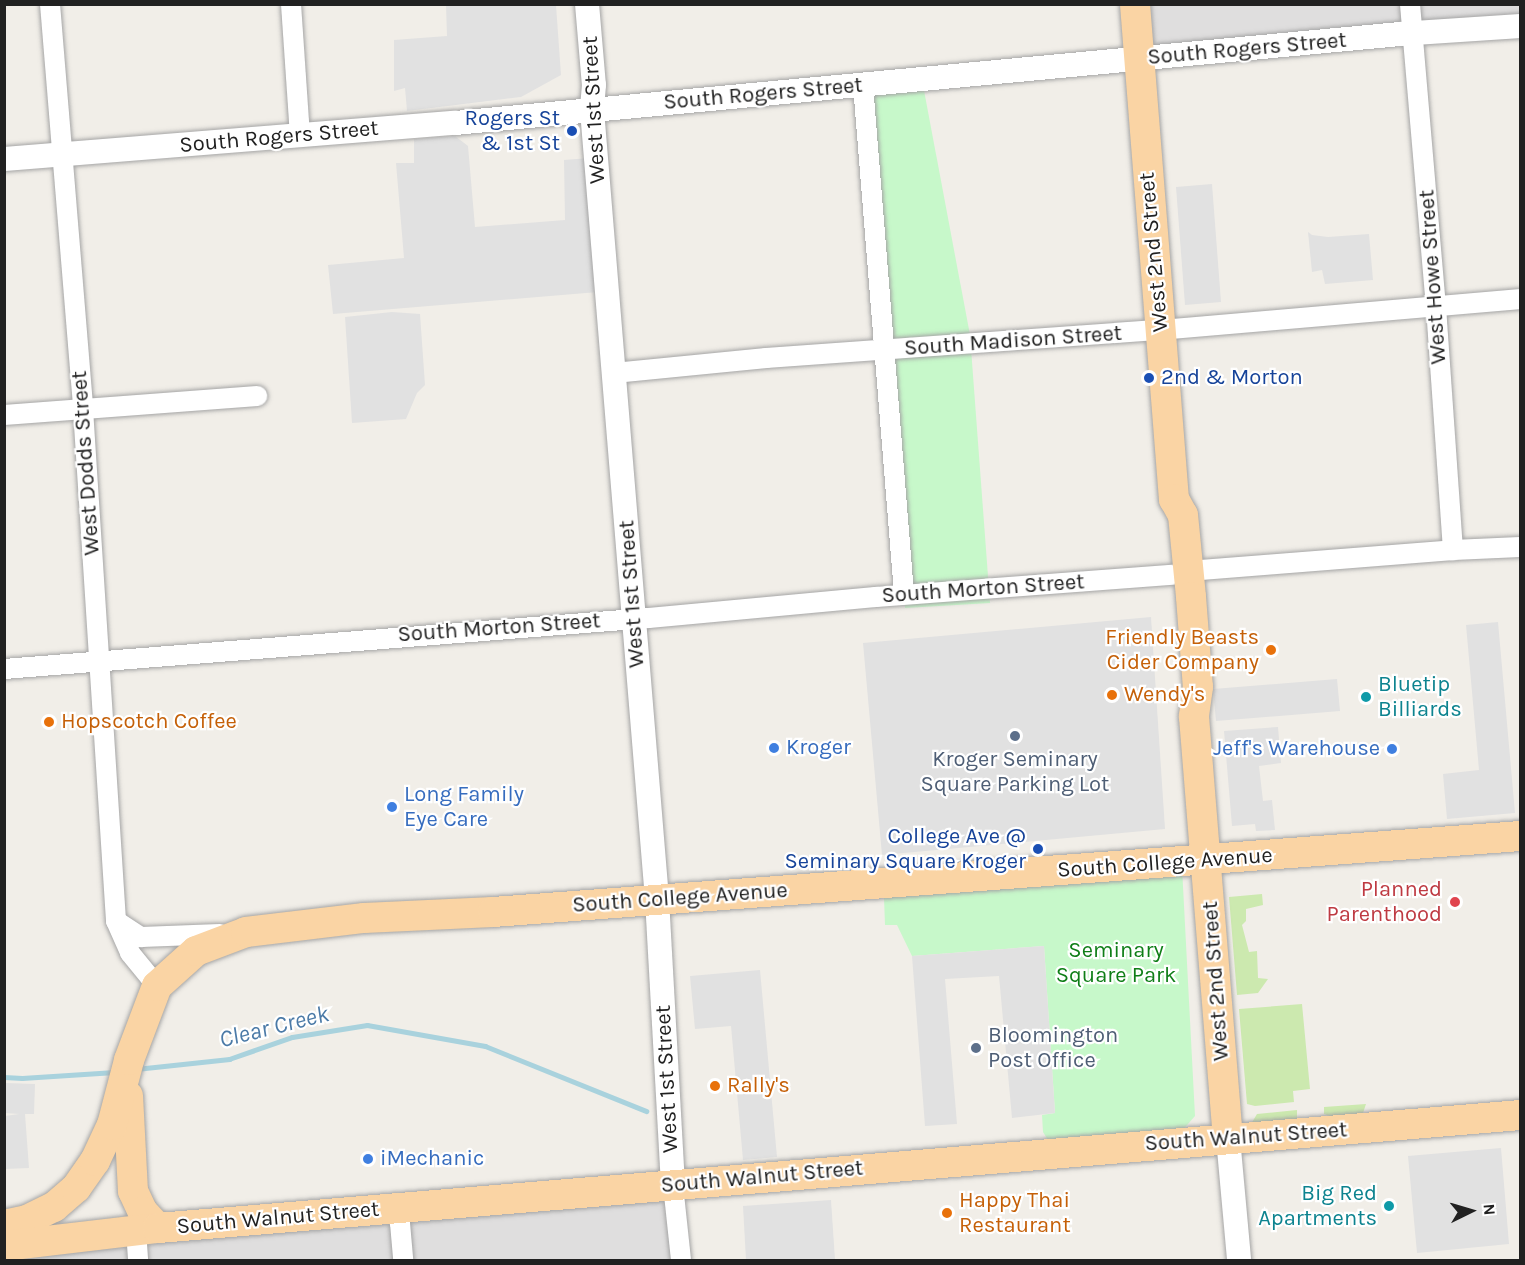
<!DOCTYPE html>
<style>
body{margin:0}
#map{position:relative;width:1525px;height:1265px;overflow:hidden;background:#f1eee8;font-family:Karla,sans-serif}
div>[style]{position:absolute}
.residential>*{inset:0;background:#dfdede}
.grass>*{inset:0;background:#cce9af}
.park>*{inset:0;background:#c7f8ca}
.parking>*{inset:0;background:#e1e1e1}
.stream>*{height:5px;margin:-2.5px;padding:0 2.5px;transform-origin:2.5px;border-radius:2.5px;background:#a9d2dd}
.roads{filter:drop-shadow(0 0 2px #a5a5a5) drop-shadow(0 0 2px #a5a5a5)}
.minor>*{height:20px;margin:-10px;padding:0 10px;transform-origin:10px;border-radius:10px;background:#fff}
.tertiary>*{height:24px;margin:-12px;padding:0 12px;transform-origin:12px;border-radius:12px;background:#fff}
.primary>*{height:30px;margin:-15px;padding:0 15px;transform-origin:15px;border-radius:15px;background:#fad4a4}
.dots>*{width:16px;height:16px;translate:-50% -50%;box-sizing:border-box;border:3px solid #fff;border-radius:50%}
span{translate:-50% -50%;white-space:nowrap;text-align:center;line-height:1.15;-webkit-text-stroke:4.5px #fff;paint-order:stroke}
.street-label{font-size:22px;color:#212121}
.transit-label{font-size:22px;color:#164399}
.right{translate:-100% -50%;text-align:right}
.left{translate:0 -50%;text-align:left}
.food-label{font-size:22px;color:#c56008}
.culture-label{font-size:22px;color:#0d838f}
.shop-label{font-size:22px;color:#366cbe}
.service-label{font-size:22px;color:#4e5e75}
.health-label{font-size:22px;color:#be3a42}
.park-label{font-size:22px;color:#0f7e17}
.water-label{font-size:24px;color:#4b7aa7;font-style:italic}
.frame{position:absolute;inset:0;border:6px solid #212121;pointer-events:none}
.north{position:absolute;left:1441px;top:1181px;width:60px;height:60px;-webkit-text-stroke:4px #fff;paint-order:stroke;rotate:85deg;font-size:16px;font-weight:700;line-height:24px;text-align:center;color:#212121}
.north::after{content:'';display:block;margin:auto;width:21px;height:27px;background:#212121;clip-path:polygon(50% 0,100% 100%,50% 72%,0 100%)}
</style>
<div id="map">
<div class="residential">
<i style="clip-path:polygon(1129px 5px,1520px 5px,1520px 28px,1134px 63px)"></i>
<i style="clip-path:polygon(673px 1188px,679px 1260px,5px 1260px,5px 1246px)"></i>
</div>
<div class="grass">
<i style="clip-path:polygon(1262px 894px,1263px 905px,1246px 909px,1246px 921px,1242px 925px,1249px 952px,1257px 951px,1258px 978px,1268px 979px,1258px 993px,1237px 995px,1229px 897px)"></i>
<i style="clip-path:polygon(1302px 1004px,1310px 1089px,1293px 1091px,1294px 1102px,1255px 1106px,1247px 1104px,1239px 1009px)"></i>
<i style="clip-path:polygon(1366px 1104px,1363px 1113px,1332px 1117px,1324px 1114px,1324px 1107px)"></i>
<i style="clip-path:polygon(1297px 1110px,1297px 1120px,1251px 1124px,1257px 1114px)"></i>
</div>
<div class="park">
<i style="clip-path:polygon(923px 85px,970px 335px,990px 603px,905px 608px,863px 90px)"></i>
<i style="clip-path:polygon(1182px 867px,1195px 1116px,1181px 1132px,1048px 1140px,1043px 1132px,1042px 1115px,1055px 1113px,1044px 946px,912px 956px,897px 925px,885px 925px,884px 898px)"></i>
</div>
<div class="parking">
<i style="clip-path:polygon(446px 5px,556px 5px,561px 75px,521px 97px,407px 111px,405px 88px,394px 91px,394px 40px,447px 36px)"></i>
<i style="clip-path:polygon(455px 136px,468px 146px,475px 227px,565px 220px,564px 160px,589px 158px,598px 292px,333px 314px,328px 265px,404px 258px,396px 163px,414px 163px,414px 139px)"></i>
<i style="clip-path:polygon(1212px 184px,1221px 302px,1185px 305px,1176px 187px)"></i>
<i style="clip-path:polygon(1308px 232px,1312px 235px,1328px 237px,1369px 234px,1373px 280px,1325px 284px,1322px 270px,1312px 272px)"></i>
<i style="clip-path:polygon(392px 312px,420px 314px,425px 385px,417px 393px,406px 419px,352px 423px,345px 317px)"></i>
<i style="clip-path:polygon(1151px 617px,1165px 829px,882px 855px,863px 643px)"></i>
<i style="clip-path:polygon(1498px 622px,1515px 813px,1447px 819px,1443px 774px,1479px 770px,1466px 625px)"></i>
<i style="clip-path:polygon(1337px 679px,1340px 711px,1216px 721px,1213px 689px)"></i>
<i style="clip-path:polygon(1278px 727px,1281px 763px,1259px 766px,1263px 801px,1272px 800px,1275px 830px,1256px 831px,1255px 824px,1232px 826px,1224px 731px)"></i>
<i style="clip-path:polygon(1044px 946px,1055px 1113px,1012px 1118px,999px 976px,945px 979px,957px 1124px,925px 1126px,912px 956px)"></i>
<i style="clip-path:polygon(760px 970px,777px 1157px,743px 1160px,731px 1026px,695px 1029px,690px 976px)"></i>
<i style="clip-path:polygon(5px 1083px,35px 1084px,34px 1114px,25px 1114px,29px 1168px,5px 1169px,5px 1116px,19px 1114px,5px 1113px)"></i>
<i style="clip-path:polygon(1501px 1148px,1509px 1244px,1417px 1253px,1408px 1156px)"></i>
<i style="clip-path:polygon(831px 1200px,835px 1260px,746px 1260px,743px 1206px)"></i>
</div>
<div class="stream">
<i style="left:136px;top:1069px;width:94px;rotate:-6.1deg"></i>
<i style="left:229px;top:1059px;width:67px;rotate:-19.2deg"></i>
<i style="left:292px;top:1037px;width:76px;rotate:-9.1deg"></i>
<i style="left:367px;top:1025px;width:120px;rotate:10.1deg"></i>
<i style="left:485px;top:1046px;width:174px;rotate:22deg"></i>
<i style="left:4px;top:1077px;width:18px;rotate:3deg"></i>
<i style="left:22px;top:1078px;width:93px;rotate:-3.7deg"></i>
</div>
<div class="roads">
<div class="minor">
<i style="left:50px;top:4px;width:406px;rotate:85.3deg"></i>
<i style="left:83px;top:409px;width:513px;rotate:86.31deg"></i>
<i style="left:116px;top:921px;width:35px;rotate:66deg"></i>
<i style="left:130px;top:953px;width:43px;rotate:50.7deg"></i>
<i style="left:291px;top:4px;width:131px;rotate:86.1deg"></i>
<i style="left:1410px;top:4px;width:304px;rotate:85.1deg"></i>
<i style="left:1436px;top:307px;width:244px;rotate:86deg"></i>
<i style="left:863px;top:85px;width:511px;rotate:85.39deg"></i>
<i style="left:614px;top:373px;width:153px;rotate:-5.6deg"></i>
<i style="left:766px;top:358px;width:395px;rotate:-4.1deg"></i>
<i style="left:1160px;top:330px;width:361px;rotate:-4.9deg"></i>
<i style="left:4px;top:415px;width:254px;rotate:-4.3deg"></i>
<i style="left:1188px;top:571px;width:266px;rotate:-4.5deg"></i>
<i style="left:1453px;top:550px;width:67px;rotate:-2.6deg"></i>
<i style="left:4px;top:669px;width:646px;rotate:-4.53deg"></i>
<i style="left:648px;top:618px;width:229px;rotate:-5.3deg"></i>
<i style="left:876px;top:597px;width:297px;rotate:-4.3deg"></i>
<i style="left:116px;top:921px;width:30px;rotate:33deg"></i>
<i style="left:141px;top:937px;width:79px;rotate:-2.2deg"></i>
<i style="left:673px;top:1185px;width:75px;rotate:83.9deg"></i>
<i style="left:395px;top:1208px;width:16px;rotate:72deg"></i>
<i style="left:400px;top:1223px;width:37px;rotate:85deg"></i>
<i style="left:136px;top:1230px;width:30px;rotate:86deg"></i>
</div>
<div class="tertiary">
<i style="left:587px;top:4px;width:81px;rotate:85.1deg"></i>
<i style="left:594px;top:85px;width:25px;rotate:95deg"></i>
<i style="left:592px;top:110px;width:792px;rotate:85.29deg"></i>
<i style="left:657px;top:899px;width:286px;rotate:86.8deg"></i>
<i style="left:4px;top:159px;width:452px;rotate:-4.6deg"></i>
<i style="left:455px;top:123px;width:949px;rotate:-5.38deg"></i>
<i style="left:1400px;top:34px;width:120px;rotate:-3.8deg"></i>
<i style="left:1228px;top:1138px;width:122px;rotate:84.8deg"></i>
</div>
<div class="primary">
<i style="left:1135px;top:4px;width:497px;rotate:85.5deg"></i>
<i style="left:1174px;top:499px;width:18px;rotate:61deg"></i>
<i style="left:1183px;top:515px;width:82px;rotate:84.4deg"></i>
<i style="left:1191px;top:597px;width:90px;rotate:85.6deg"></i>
<i style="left:1198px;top:687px;width:30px;rotate:98deg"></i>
<i style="left:1194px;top:717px;width:422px;rotate:85.4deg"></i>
<i style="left:128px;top:1096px;width:95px;rotate:87deg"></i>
<i style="left:133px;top:1191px;width:23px;rotate:65deg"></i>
<i style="left:143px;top:1212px;width:22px;rotate:47deg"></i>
<i style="left:4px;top:1225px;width:24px;rotate:-12deg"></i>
<i style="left:27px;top:1220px;width:30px;rotate:-26deg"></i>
<i style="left:54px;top:1207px;width:29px;rotate:-41deg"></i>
<i style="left:76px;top:1188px;width:33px;rotate:-55deg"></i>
<i style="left:95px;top:1161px;width:40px;rotate:-65deg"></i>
<i style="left:112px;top:1125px;width:67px;rotate:-75.3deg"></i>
<i style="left:129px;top:1060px;width:79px;rotate:-69.3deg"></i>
<i style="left:157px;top:986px;width:52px;rotate:-41.9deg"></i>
<i style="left:196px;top:951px;width:53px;rotate:-20.8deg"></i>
<i style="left:246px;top:932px;width:119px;rotate:-6.8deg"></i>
<i style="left:364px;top:918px;width:129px;rotate:-2.7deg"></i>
<i style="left:493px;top:912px;width:1030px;rotate:-4.23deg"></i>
<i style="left:4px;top:1246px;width:155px;rotate:-6.7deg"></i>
<i style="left:158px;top:1228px;width:1367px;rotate:-4.74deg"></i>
</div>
</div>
<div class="dots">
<i style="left:572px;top:131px;background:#1a4fb4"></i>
<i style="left:1149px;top:378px;background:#1a4fb4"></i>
<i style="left:1271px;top:650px;background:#e8710a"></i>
<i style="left:1112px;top:695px;background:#e8710a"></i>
<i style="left:1366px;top:697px;background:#0f9aa8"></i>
<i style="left:49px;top:722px;background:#e8710a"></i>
<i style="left:1015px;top:736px;background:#5c6f8a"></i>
<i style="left:774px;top:748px;background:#3f7fe0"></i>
<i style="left:1392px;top:749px;background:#3f7fe0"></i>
<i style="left:392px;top:807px;background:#3f7fe0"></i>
<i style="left:1038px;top:849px;background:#1a4fb4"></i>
<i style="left:1455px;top:902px;background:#e0444e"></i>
<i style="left:976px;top:1048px;background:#5c6f8a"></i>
<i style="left:715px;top:1086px;background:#e8710a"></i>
<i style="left:368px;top:1159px;background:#3f7fe0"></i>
<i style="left:1389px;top:1206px;background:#0f9aa8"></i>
<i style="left:947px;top:1213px;background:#e8710a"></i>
</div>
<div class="street-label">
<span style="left:1247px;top:49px;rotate:-5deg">South Rogers Street</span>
<span style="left:763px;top:94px;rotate:-5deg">South Rogers Street</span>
<span style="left:594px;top:110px;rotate:-93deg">West 1st Street</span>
<span style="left:279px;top:137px;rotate:-5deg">South Rogers Street</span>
<span style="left:1154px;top:252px;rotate:-95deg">West 2nd Street</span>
<span style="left:1433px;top:277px;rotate:-94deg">West Howe Street</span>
<span style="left:1013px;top:341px;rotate:-4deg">South Madison Street</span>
<span style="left:86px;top:463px;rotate:-94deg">West Dodds Street</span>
<span style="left:983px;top:589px;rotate:-4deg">South Morton Street</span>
<span style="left:632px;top:594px;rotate:-94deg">West 1st Street</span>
<span style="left:499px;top:628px;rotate:-4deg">South Morton Street</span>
<span style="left:1165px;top:863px;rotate:-4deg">South College Avenue</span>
<span style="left:680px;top:898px;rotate:-4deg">South College Avenue</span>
<span style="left:1216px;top:981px;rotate:-94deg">West 2nd Street</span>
<span style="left:667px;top:1079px;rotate:-93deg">West 1st Street</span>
<span style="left:1246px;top:1137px;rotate:-4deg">South Walnut Street</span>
<span style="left:762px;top:1177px;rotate:-5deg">South Walnut Street</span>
<span style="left:278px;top:1218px;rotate:-5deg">South Walnut Street</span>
</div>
<div class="transit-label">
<span class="right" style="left:560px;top:131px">Rogers St<br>&amp; 1st St</span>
<span class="left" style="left:1161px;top:378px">2nd &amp; Morton</span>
<span class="right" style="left:1026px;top:849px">College Ave @<br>Seminary Square Kroger</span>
</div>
<div class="food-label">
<span class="right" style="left:1259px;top:650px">Friendly Beasts<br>Cider Company</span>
<span class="left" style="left:1124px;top:695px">Wendy's</span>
<span class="left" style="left:61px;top:722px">Hopscotch Coffee</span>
<span class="left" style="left:727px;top:1086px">Rally's</span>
<span class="left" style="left:959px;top:1213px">Happy Thai<br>Restaurant</span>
</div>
<div class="culture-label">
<span class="left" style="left:1378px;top:697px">Bluetip<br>Billiards</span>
<span class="right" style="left:1377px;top:1206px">Big Red<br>Apartments</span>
</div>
<div class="shop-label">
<span class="left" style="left:786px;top:748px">Kroger</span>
<span class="right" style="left:1380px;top:749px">Jeff's Warehouse</span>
<span class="left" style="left:404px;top:807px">Long Family<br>Eye Care</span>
<span class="left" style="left:380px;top:1159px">iMechanic</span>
</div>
<div class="service-label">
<span style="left:1015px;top:772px">Kroger Seminary<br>Square Parking Lot</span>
<span class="left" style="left:988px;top:1048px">Bloomington<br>Post Office</span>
</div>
<div class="health-label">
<span class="right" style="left:1442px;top:902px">Planned<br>Parenthood</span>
</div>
<div class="park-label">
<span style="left:1116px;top:963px">Seminary<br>Square Park</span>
</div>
<div class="water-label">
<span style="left:274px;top:1027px;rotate:-14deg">Clear Creek</span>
</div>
<div class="frame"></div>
<div class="north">N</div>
</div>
